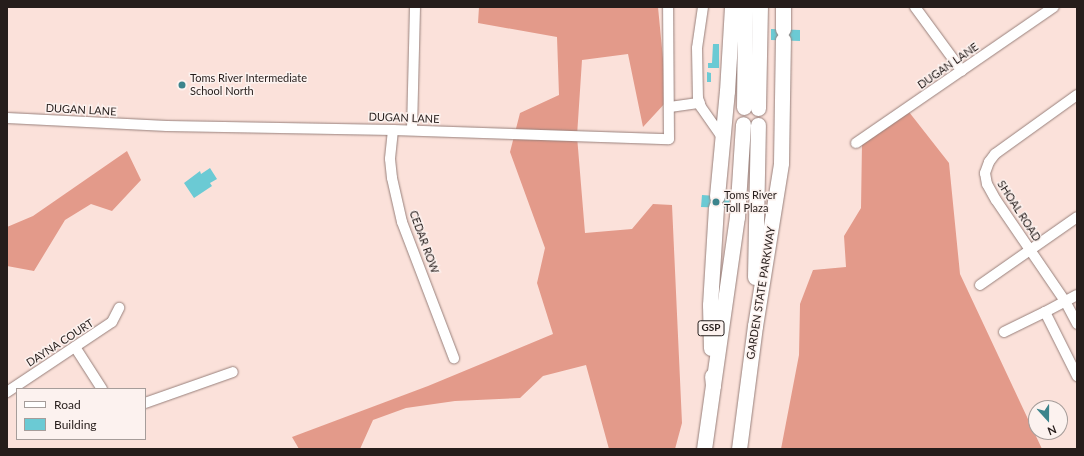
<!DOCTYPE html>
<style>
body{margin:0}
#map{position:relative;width:1084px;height:456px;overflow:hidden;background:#fbe1da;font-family:Lato,sans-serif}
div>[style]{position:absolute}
.forest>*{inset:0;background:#e39a8a}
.building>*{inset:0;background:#6bcad4}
.roads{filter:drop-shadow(0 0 1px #98807b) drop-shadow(0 0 1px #98807b)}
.minor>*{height:10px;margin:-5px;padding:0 5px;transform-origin:5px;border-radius:5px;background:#fff}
.highway>*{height:15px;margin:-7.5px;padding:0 7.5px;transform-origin:7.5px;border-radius:7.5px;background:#fff}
.dots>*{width:11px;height:11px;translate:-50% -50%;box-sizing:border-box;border:2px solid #fcf2ef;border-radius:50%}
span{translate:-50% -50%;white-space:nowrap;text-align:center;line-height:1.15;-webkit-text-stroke:3px #fcf2ef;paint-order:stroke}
.shield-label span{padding:1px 3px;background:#fcf2ef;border:1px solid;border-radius:3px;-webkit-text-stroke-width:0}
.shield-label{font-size:10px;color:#261d1b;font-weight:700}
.street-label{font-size:11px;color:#261d1b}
.poi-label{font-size:11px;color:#261d1b}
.left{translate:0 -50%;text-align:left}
.frame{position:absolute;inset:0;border:8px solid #261d1b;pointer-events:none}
.legend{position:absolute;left:16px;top:388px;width:130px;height:52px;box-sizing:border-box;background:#fcf2ef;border:1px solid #a69d9a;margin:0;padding:5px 7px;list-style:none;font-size:12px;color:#261d1b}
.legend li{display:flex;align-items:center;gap:8px;height:20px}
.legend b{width:20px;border:1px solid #a69d9a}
.north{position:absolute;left:1028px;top:400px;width:40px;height:40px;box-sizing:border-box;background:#fcf2ef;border:1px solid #a69d9a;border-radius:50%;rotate:159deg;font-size:11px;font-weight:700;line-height:16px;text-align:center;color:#261d1b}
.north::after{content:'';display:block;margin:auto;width:14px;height:18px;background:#3c848c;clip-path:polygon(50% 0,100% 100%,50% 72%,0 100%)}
</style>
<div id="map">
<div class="forest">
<i style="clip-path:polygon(479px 7px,658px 7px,667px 101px,643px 127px,628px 54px,582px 60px,577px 136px,585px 233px,632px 229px,653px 204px,672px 205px,682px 423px,675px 449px,609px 449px,586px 365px,543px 376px,520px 398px,455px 401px,406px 408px,373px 420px,360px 449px,299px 449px,292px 437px,428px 386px,553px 334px,537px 283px,545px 248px,510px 152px,520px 113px,559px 95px,557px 37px,478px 23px)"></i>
<i style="clip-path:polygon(909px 112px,949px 163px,960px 274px,1042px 449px,781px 449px,799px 355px,800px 304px,813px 270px,846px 267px,844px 236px,861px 208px,862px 143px)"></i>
<i style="clip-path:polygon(127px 151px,141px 180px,112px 211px,91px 204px,65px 220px,34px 271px,7px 266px,7px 227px,33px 216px)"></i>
</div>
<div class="building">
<i style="clip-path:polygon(771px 29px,800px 30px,800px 41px,771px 40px)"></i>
<i style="clip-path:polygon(713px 44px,719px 44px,719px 68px,708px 68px,708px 63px,712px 63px)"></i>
<i style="clip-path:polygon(707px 72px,711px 73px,711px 82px,707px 82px)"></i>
<i style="clip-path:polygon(210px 168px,217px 179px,210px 183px,212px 186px,194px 198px,184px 183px,200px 171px,201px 174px)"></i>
<i style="clip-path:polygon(702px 195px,730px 197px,729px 208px,701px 207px)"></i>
</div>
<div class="roads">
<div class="minor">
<i style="left:703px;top:7px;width:41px;rotate:98.3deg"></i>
<i style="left:697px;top:48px;width:50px;rotate:88.9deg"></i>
<i style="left:698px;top:98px;width:9px;rotate:72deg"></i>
<i style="left:701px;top:107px;width:38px;rotate:55deg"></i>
<i style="left:915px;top:7px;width:79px;rotate:53.7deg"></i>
<i style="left:1077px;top:95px;width:101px;rotate:144.3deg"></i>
<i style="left:995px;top:154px;width:10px;rotate:127deg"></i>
<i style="left:989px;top:162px;width:12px;rotate:110deg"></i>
<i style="left:985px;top:173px;width:11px;rotate:80deg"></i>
<i style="left:987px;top:184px;width:18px;rotate:61deg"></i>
<i style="left:996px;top:200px;width:122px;rotate:55.7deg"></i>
<i style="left:1065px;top:301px;width:26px;rotate:62deg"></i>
<i style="left:670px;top:107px;width:30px;rotate:-8deg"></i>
<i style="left:7px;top:118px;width:160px;rotate:2.9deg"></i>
<i style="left:167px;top:126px;width:226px;rotate:1deg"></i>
<i style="left:393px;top:130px;width:276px;rotate:1.9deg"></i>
<i style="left:669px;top:139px;width:132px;rotate:-90.4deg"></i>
<i style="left:393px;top:130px;width:29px;rotate:96deg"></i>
<i style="left:390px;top:159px;width:19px;rotate:84deg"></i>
<i style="left:392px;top:178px;width:45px;rotate:77.2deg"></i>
<i style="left:402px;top:222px;width:146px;rotate:69.1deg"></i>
<i style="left:412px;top:130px;width:123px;rotate:-88.6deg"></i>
<i style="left:856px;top:143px;width:240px;rotate:-34.5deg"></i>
<i style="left:980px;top:285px;width:118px;rotate:-35deg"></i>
<i style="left:1077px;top:295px;width:36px;rotate:152deg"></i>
<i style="left:1045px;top:312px;width:72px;rotate:63.4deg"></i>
<i style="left:1004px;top:332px;width:46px;rotate:-26deg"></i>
<i style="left:75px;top:347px;width:50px;rotate:57.3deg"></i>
<i style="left:7px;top:392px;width:126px;rotate:-33.7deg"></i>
<i style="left:112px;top:322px;width:16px;rotate:-63deg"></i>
<i style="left:145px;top:403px;width:93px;rotate:-19.4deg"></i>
</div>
<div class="highway">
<i style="left:783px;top:7px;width:22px;rotate:90deg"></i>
<i style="left:744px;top:107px;width:100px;rotate:-89.4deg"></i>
<i style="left:758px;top:108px;width:101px;rotate:-88.9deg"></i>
<i style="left:717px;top:196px;width:105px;rotate:-84.6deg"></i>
<i style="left:727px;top:91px;width:84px;rotate:-86.6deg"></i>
<i style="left:755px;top:277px;width:152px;rotate:-88.9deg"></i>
<i style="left:711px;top:348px;width:43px;rotate:-91.3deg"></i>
<i style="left:710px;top:305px;width:98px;rotate:-86.5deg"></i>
<i style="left:713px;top:385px;width:170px;rotate:-81.9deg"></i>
<i style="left:737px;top:217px;width:93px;rotate:-86.3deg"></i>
<i style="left:704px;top:449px;width:65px;rotate:-82deg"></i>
<i style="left:713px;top:385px;width:9px;rotate:-96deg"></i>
<i style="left:739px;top:449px;width:124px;rotate:-82.6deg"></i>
<i style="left:755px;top:326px;width:165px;rotate:-80.9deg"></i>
<i style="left:781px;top:163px;width:123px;rotate:-89.1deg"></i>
</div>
</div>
<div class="dots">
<i style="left:182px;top:85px;background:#3c848c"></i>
<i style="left:716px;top:202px;background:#3c848c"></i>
</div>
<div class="shield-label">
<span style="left:711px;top:328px">GSP</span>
</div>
<div class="street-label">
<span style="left:948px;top:66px;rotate:-35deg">DUGAN LANE</span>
<span style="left:81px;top:110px;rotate:3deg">DUGAN LANE</span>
<span style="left:404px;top:118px;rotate:2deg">DUGAN LANE</span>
<span style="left:1019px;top:211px;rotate:57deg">SHOAL ROAD</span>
<span style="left:424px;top:242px;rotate:70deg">CEDAR ROW</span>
<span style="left:761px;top:293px;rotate:-81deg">GARDEN STATE PARKWAY</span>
<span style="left:60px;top:343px;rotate:-33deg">DAYNA COURT</span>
</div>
<div class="poi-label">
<span class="left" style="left:190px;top:85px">Toms River Intermediate<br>School North</span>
<span class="left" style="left:724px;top:202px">Toms River<br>Toll Plaza</span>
</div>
<div class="frame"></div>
<ul class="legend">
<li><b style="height:5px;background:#fff"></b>Road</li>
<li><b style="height:11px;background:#6bcad4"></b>Building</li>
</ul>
<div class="north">N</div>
</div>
